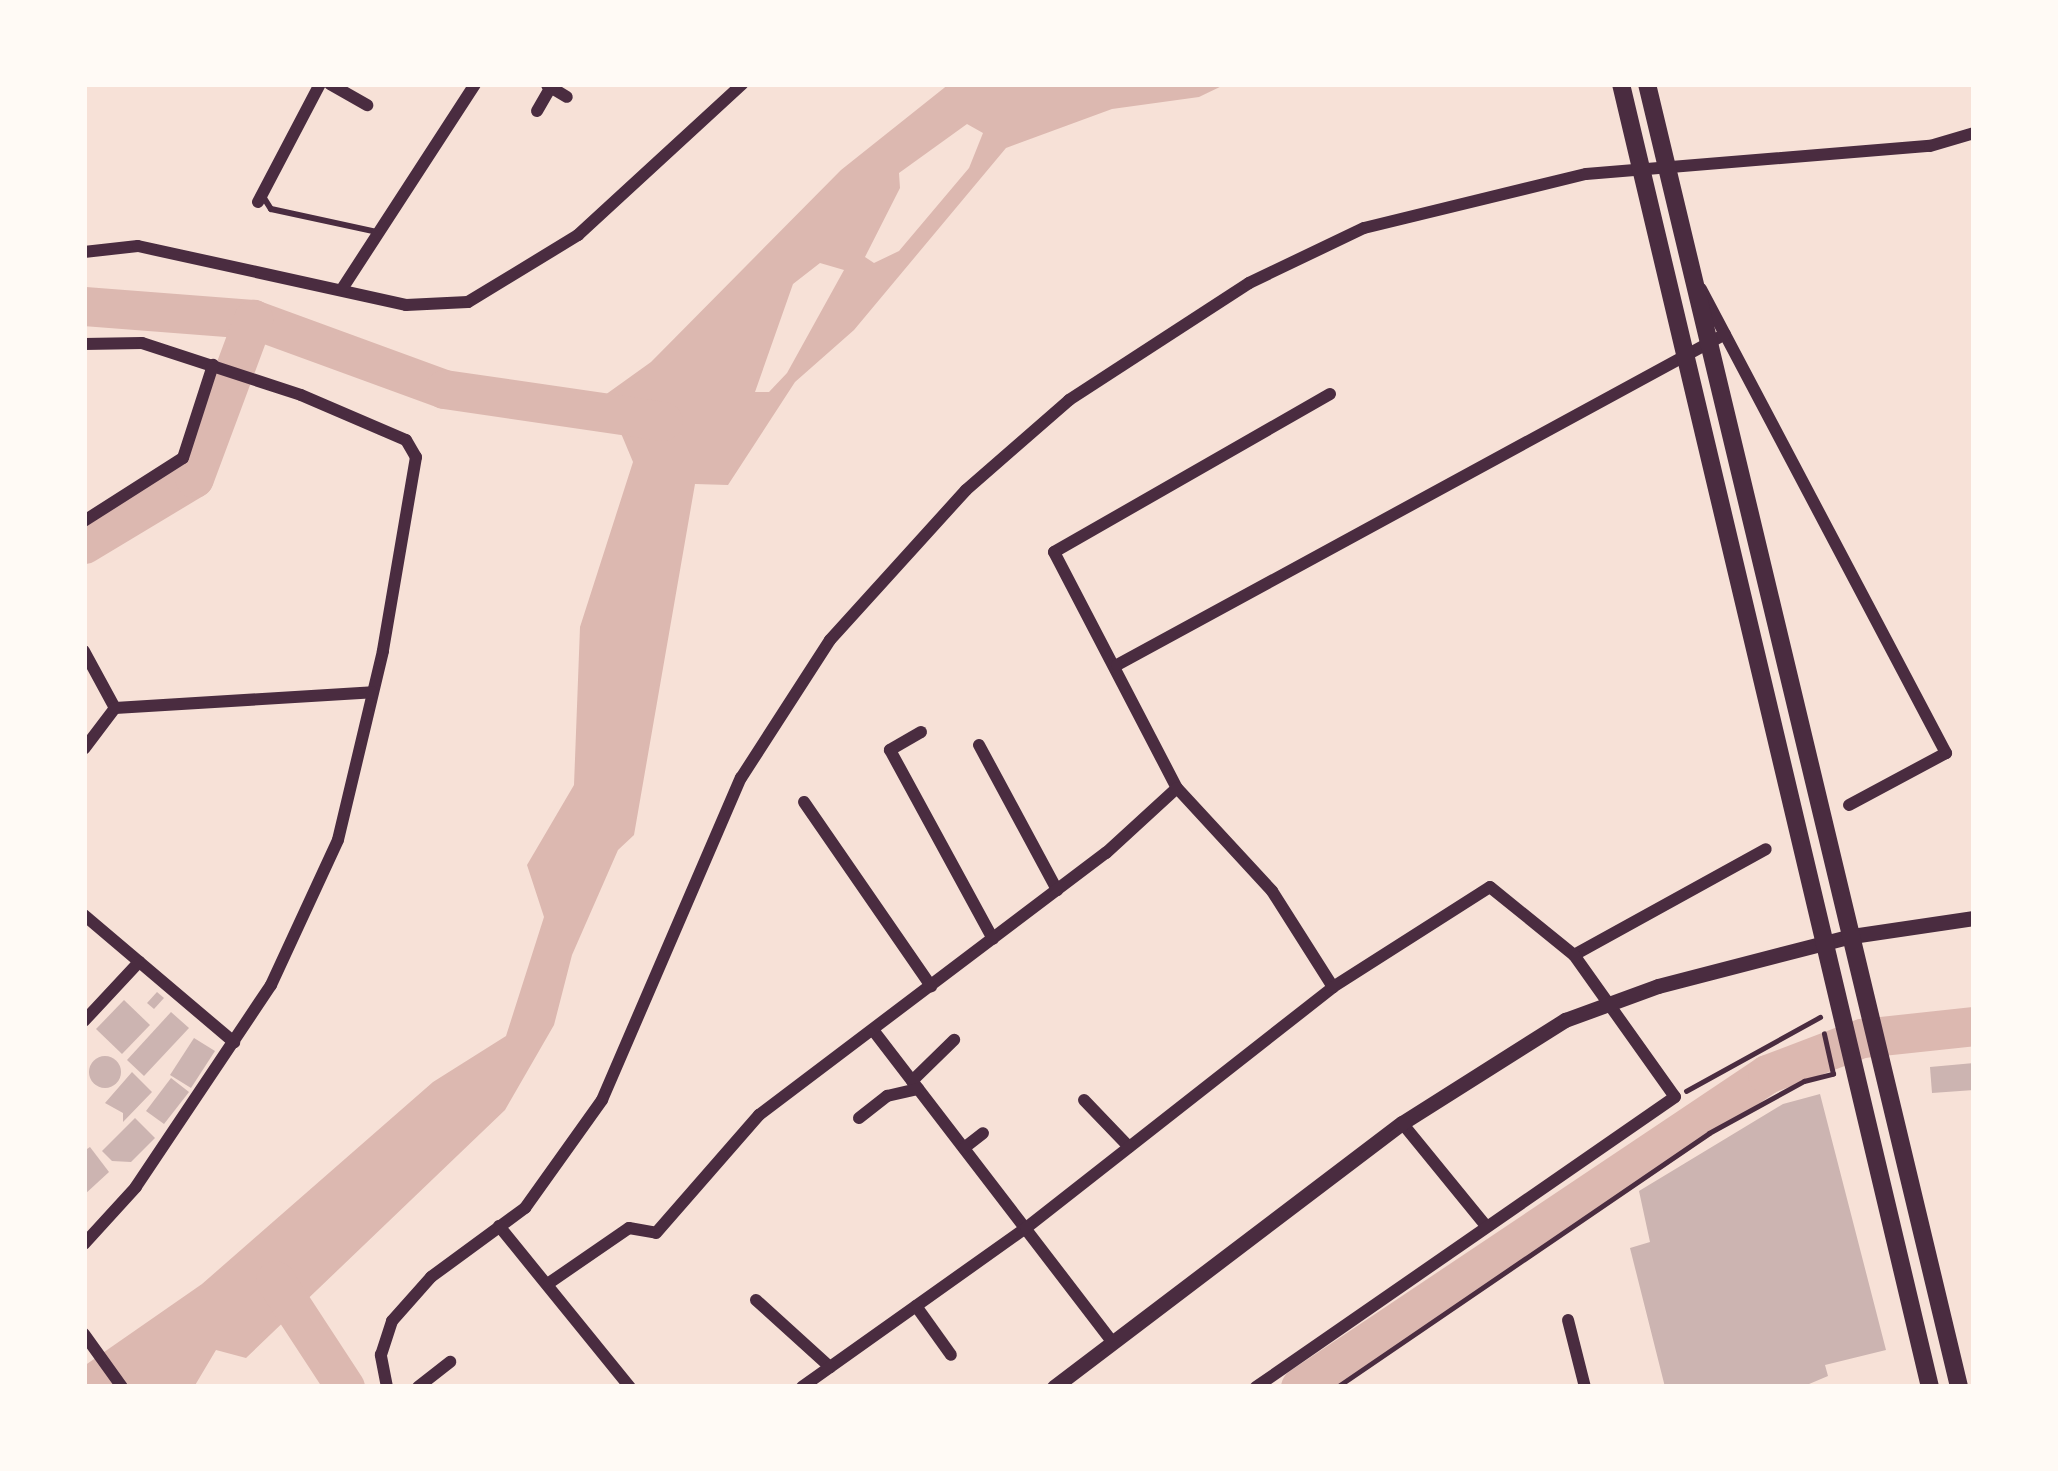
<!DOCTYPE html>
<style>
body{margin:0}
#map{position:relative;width:2058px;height:1471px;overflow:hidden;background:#f7e1d7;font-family:"Varela Round",sans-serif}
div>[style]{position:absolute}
.water>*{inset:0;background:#dcb8b0}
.river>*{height:39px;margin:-19.5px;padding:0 19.5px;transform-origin:19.5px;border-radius:19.5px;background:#dcb8b0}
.building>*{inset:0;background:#ccb4b1}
.round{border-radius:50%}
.path>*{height:4.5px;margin:-2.25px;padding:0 2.25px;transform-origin:2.25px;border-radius:2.25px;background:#4a2c40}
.service>*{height:6px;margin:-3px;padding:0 3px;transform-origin:3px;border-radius:3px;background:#4a2c40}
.minor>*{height:12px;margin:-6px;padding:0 6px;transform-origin:6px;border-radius:6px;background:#4a2c40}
.tertiary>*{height:15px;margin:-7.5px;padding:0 7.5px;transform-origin:7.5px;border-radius:7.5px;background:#4a2c40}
.secondary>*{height:18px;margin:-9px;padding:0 9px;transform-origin:9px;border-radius:9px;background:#4a2c40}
span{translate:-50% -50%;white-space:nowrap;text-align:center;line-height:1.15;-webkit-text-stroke:9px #fffaf5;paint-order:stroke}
.frame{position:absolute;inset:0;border:87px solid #fffaf5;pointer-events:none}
</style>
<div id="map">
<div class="water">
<i style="clip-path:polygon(evenodd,949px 84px,1226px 84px,1199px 97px,1112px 109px,1006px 148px,854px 330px,795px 382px,728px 485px,695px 484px,634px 835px,618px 850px,572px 955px,554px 1025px,505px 1110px,246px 1358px,216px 1350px,194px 1387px,84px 1387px,84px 1366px,202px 1284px,433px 1082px,506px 1036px,544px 917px,527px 865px,574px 785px,580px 627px,633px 462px,605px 395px,651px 362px,841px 170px,949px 84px,967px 124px,983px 133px,969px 168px,899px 251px,874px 263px,865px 257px,900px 188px,899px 173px,967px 124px,949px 84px,820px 263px,844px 270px,787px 373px,769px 392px,755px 392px,793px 284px,820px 263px)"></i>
</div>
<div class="river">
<i style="left:84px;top:306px;width:169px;rotate:4.4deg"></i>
<i style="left:253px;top:319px;width:203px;rotate:20.1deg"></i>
<i style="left:444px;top:389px;width:221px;rotate:8.3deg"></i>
<i style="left:84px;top:544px;width:128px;rotate:-31deg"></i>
<i style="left:194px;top:478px;width:170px;rotate:-69.6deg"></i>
<i style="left:275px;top:1280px;width:128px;rotate:56.8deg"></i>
<i style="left:1300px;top:1387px;width:562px;rotate:-33.83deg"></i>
<i style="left:1767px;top:1074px;width:102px;rotate:-20.8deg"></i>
<i style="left:1862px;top:1038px;width:113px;rotate:-6.1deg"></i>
</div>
<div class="building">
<i style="clip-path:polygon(157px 992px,164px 998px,154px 1009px,147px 1003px)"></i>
<i style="clip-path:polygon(124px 1000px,150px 1025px,122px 1054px,96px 1029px)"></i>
<i style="clip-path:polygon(171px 1012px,189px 1028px,144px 1076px,127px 1060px)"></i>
<i style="clip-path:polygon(194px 1038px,215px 1051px,191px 1088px,170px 1075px)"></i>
<i class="round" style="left:89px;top:1056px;width:32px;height:32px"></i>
<i style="clip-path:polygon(1974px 1063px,1974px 1090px,1932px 1093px,1930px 1067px)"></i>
<i style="clip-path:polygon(132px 1072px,152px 1092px,123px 1122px,123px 1113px,105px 1103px)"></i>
<i style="clip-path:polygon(171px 1078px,189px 1092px,164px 1124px,146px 1111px)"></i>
<i style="clip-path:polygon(1820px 1094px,1886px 1350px,1825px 1365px,1828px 1376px,1802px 1387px,1665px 1387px,1630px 1248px,1650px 1242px,1639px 1191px,1783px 1104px)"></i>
<i style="clip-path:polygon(135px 1118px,155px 1138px,131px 1162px,112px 1161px,102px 1151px)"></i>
<i style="clip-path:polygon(90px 1147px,109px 1172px,84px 1195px,84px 1151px)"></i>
</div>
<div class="path">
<i style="left:1686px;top:1091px;width:153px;rotate:-28.9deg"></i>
<i style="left:291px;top:1387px;width:6px"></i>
<i style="left:1337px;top:1387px;width:450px;rotate:-34.3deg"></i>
<i style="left:1709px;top:1133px;width:108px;rotate:-28.7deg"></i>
<i style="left:1804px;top:1081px;width:30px;rotate:-14deg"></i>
<i style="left:1833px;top:1074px;width:41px;rotate:-102.7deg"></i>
</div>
<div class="service">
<i style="left:264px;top:198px;width:13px;rotate:58deg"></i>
<i style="left:271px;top:209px;width:108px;rotate:12.2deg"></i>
</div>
<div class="minor">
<i style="left:330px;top:84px;width:43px;rotate:29.6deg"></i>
<i style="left:547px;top:85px;width:23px;rotate:31deg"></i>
<i style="left:537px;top:111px;width:28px;rotate:-60deg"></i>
<i style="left:258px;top:202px;width:133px;rotate:-62.3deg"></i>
<i style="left:84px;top:252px;width:54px;rotate:-6.3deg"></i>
<i style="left:138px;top:246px;width:274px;rotate:12.4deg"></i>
<i style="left:406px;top:305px;width:62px;rotate:-2.8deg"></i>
<i style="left:468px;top:302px;width:129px;rotate:-31.3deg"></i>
<i style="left:578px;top:235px;width:223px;rotate:-42.6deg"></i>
<i style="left:342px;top:289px;width:244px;rotate:-57deg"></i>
<i style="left:1701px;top:289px;width:525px;rotate:62.17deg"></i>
<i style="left:1946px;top:753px;width:110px;rotate:151.8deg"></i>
<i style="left:84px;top:344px;width:58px;rotate:-1deg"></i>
<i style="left:142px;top:343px;width:167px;rotate:18.1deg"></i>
<i style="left:301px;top:395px;width:114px;rotate:23.2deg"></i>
<i style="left:406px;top:440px;width:20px;rotate:60deg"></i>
<i style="left:416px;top:457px;width:197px;rotate:99.7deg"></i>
<i style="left:383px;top:651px;width:194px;rotate:103.4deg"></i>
<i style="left:338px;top:840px;width:160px;rotate:114.8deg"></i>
<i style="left:271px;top:985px;width:243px;rotate:123.8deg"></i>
<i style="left:136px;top:1187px;width:77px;rotate:132.4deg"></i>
<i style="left:1330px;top:394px;width:318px;rotate:150.2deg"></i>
<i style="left:1054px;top:552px;width:266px;rotate:62.5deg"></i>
<i style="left:1177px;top:788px;width:140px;rotate:47.3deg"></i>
<i style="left:1272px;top:891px;width:114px;rotate:57.6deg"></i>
<i style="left:84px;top:521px;width:117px;rotate:-32.5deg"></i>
<i style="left:183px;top:458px;width:98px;rotate:-72.1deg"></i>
<i style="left:84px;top:651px;width:65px;rotate:61.5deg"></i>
<i style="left:115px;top:708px;width:51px;rotate:127.1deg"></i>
<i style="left:1117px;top:665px;width:692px;rotate:-28.56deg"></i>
<i style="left:115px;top:708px;width:258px;rotate:-3.5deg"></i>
<i style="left:921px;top:732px;width:36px;rotate:150deg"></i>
<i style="left:890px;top:750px;width:215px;rotate:61.4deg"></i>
<i style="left:979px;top:745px;width:165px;rotate:61.7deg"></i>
<i style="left:804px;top:802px;width:224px;rotate:55.4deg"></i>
<i style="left:84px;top:915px;width:197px;rotate:40.3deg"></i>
<i style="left:1574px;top:955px;width:219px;rotate:-28.9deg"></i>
<i style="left:84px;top:1021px;width:81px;rotate:-47deg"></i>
<i style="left:873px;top:1030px;width:393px;rotate:52.5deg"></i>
<i style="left:912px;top:1081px;width:59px;rotate:-44.3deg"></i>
<i style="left:1084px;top:1100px;width:65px;rotate:46.2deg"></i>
<i style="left:859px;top:1118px;width:36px;rotate:-38deg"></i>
<i style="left:887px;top:1096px;width:32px;rotate:-13deg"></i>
<i style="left:1402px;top:1123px;width:133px;rotate:50.8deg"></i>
<i style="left:964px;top:1148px;width:24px;rotate:-38deg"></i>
<i style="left:499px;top:1226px;width:208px;rotate:50.9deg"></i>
<i style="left:549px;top:1283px;width:97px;rotate:-34.5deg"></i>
<i style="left:629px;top:1228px;width:27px;rotate:10deg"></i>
<i style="left:656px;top:1233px;width:157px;rotate:-48.9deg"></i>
<i style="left:759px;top:1115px;width:435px;rotate:-37.1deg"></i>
<i style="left:1106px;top:853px;width:96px;rotate:-42.5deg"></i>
<i style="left:756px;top:1300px;width:100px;rotate:42.2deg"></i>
<i style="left:916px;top:1306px;width:60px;rotate:54.5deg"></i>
<i style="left:1568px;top:1320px;width:69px;rotate:75.8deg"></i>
<i style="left:84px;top:1334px;width:65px;rotate:54.4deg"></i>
<i style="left:387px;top:1387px;width:33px;rotate:-101deg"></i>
<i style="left:381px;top:1355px;width:36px;rotate:-72deg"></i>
<i style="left:392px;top:1321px;width:59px;rotate:-48.4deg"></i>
<i style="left:431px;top:1277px;width:117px;rotate:-36.3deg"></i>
<i style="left:525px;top:1208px;width:133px;rotate:-54.5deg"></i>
<i style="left:602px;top:1100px;width:351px;rotate:-66.7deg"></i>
<i style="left:741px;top:778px;width:164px;rotate:-57.2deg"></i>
<i style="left:830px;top:640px;width:202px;rotate:-47.8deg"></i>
<i style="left:966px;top:490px;width:137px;rotate:-41.1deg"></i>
<i style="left:1069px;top:400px;width:215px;rotate:-33deg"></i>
<i style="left:1249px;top:283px;width:127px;rotate:-25.6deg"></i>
<i style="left:1364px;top:228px;width:228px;rotate:-13.7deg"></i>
<i style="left:1586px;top:174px;width:345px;rotate:-4.7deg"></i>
<i style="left:1930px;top:146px;width:46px;rotate:-16.5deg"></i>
<i style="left:418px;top:1387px;width:41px;rotate:-38deg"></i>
<i style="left:802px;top:1387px;width:275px;rotate:-35.4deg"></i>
<i style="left:1026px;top:1228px;width:390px;rotate:-38.1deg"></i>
<i style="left:1333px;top:987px;width:186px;rotate:-32.5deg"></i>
<i style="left:1490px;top:887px;width:108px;rotate:39deg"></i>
<i style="left:1574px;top:955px;width:174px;rotate:54.6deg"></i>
<i style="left:1675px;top:1097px;width:510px;rotate:145.31deg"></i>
</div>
<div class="tertiary">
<i style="left:1054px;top:1387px;width:437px;rotate:-37.2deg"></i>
<i style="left:1402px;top:1123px;width:193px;rotate:-32.3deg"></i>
<i style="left:1565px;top:1020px;width:99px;rotate:-20.1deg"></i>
<i style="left:1658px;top:986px;width:200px;rotate:-14.5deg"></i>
<i style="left:1852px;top:936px;width:123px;rotate:-8.4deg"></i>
</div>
<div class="secondary">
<i style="left:1621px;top:84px;width:1339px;rotate:76.66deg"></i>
<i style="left:1647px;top:84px;width:1340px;rotate:76.53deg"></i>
</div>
<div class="frame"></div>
</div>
